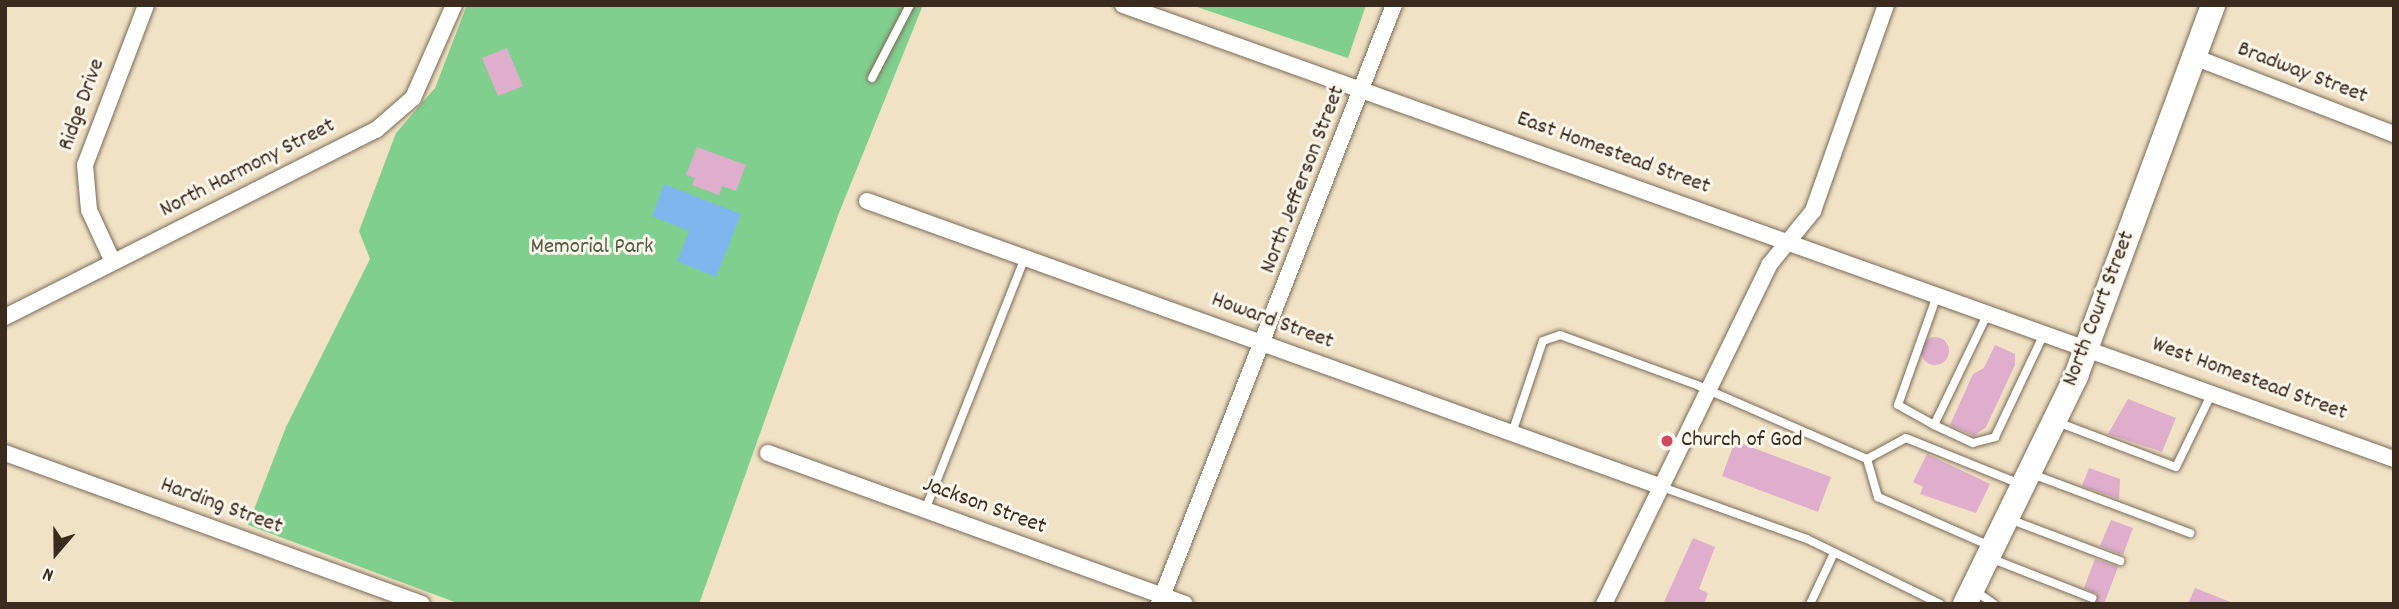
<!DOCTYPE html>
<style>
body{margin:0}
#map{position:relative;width:2399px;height:609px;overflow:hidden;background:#f1e2c5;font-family:Dekko,sans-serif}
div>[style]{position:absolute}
.green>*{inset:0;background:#80cf8f}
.water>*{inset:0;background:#7fb6ee}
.building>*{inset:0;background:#deaecc}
.round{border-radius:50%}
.roads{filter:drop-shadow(0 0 2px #7b6a58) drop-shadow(0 0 2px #7b6a58)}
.lane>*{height:8px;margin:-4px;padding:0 4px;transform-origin:4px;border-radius:4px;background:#fff}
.street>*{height:16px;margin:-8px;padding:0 8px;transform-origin:8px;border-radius:8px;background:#fff}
.primary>*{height:24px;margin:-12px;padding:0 12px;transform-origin:12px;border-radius:12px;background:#fff}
.dots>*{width:19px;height:19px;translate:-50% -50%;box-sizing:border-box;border:4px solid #fbf7ec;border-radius:50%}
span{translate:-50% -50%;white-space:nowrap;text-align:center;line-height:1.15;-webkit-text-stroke:6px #fbf7ec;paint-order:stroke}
.street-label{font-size:23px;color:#3b2a1e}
.park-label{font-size:23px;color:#505c40}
.poi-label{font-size:23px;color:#3b2a1e}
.left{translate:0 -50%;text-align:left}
.frame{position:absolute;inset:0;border:7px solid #3b2a1e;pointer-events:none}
.north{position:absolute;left:21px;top:518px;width:70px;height:70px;-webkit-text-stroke:5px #fbf7ec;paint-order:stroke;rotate:200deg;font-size:19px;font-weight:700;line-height:28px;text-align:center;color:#3b2a1e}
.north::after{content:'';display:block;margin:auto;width:24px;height:32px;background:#3b2a1e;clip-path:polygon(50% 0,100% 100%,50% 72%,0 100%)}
</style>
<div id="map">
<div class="green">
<i style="clip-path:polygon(467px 5px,923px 5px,839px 213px,699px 604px,460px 604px,248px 525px,286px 427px,370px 259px,359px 231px,396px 133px,435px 88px)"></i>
<i style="clip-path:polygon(1191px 5px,1366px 5px,1348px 58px)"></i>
</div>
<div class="water">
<i style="clip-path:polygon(664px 184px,741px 214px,716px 277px,677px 261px,689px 231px,652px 216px)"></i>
</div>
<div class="building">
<i style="clip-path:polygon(507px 48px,523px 86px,498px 96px,482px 58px)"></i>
<i style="clip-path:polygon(697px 147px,746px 165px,736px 191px,722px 186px,719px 195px,692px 185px,695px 178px,686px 175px)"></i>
<i class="round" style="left:1921px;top:337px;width:28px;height:28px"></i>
<i style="clip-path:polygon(1995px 345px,2015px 354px,2015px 365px,1986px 427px,1974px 436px,1950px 425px,1973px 374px,1984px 368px)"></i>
<i style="clip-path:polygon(2128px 399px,2176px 418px,2162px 452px,2108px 434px)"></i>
<i style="clip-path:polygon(1735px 441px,1831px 477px,1818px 512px,1722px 476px)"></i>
<i style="clip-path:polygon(1927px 454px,1990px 484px,1976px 513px,1920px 494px,1923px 487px,1913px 482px)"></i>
<i style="clip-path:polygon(2089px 468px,2120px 479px,2119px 499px,2082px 486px)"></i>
<i style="clip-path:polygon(2111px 520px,2133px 528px,2123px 555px,2100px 546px)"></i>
<i style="clip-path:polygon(1693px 538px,1715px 547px,1699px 589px,1708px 593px,1704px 604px,1663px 604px)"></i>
<i style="clip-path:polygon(2095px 559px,2118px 567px,2104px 604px,2095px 604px,2097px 594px,2084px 588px)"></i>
<i style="clip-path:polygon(2195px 588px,2233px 603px,2233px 604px,2188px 604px)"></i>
</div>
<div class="roads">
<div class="lane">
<i style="left:872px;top:78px;width:82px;rotate:-62.5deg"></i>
<i style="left:1986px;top:317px;width:120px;rotate:115.7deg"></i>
<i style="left:1934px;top:425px;width:43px;rotate:24.8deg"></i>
<i style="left:1973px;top:443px;width:23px;rotate:-15deg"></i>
<i style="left:1995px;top:437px;width:110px;rotate:-64.6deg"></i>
<i style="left:2057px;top:422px;width:127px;rotate:20.7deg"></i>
<i style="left:2176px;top:467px;width:82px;rotate:-64.1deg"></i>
<i style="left:1934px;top:425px;width:41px;rotate:-150.9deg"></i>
<i style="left:1898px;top:405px;width:114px;rotate:-70.4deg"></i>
<i style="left:1512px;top:433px;width:97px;rotate:-71.4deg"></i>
<i style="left:1543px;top:341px;width:18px;rotate:-19deg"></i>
<i style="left:1560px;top:335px;width:148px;rotate:20.1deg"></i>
<i style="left:1699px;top:386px;width:183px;rotate:23.5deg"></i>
<i style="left:1867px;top:459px;width:40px;rotate:74deg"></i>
<i style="left:1878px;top:497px;width:122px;rotate:23.6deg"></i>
<i style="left:1867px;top:459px;width:44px;rotate:-28.3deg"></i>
<i style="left:1906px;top:438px;width:123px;rotate:22deg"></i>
<i style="left:2032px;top:474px;width:169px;rotate:20.5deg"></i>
<i style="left:1662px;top:487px;width:154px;rotate:19.7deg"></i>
<i style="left:1807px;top:539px;width:148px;rotate:26deg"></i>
<i style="left:925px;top:510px;width:271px;rotate:-68.4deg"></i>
<i style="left:2009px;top:519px;width:119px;rotate:20.7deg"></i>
<i style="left:1990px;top:558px;width:110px;rotate:21.4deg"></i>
<i style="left:1974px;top:590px;width:24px;rotate:35deg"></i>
<i style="left:1810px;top:604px;width:56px;rotate:-64.8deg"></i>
</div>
<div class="street">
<i style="left:1123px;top:5px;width:1350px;rotate:19.66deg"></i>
<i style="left:2194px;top:57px;width:214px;rotate:21.1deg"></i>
<i style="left:867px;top:201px;width:845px;rotate:19.79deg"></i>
<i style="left:113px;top:262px;width:57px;rotate:-114.8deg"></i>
<i style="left:89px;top:210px;width:45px;rotate:-95.1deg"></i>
<i style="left:85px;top:165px;width:171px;rotate:-69.1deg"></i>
<i style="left:5px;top:317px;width:415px;rotate:-26.8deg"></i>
<i style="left:376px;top:130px;width:49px;rotate:-40.9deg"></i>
<i style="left:413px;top:98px;width:102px;rotate:-66.2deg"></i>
<i style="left:5px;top:453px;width:443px;rotate:19.9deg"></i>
<i style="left:768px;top:453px;width:443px;rotate:19.9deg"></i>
<i style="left:1159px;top:604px;width:643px;rotate:-68.58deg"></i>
<i style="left:1604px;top:604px;width:377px;rotate:-64deg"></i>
<i style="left:1769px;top:265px;width:70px;rotate:-50.8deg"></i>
<i style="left:1813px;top:211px;width:219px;rotate:-70.5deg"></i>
</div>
<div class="primary">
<i style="left:1965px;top:604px;width:254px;rotate:-64deg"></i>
<i style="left:2076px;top:376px;width:395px;rotate:-69.7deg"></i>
</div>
</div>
<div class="dots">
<i style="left:1667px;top:441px;background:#d1495b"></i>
</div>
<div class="street-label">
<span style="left:2302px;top:74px;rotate:21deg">Bradway Street</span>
<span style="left:83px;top:105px;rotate:-70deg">Ridge Drive</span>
<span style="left:1613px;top:154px;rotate:20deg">East Homestead Street</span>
<span style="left:248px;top:169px;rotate:-27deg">North Harmony Street</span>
<span style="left:1304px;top:180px;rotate:-69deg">North Jefferson Street</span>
<span style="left:2100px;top:309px;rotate:-69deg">North Court Street</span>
<span style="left:1272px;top:322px;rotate:20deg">Howard Street</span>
<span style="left:2249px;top:380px;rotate:20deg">West Homestead Street</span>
<span style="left:221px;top:507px;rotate:20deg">Harding Street</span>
<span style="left:984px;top:507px;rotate:20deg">Jackson Street</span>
</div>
<div class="park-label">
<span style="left:592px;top:248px">Memorial Park</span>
</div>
<div class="poi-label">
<span class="left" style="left:1681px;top:441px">Church of God</span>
</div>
<div class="frame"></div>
<div class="north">N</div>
</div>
